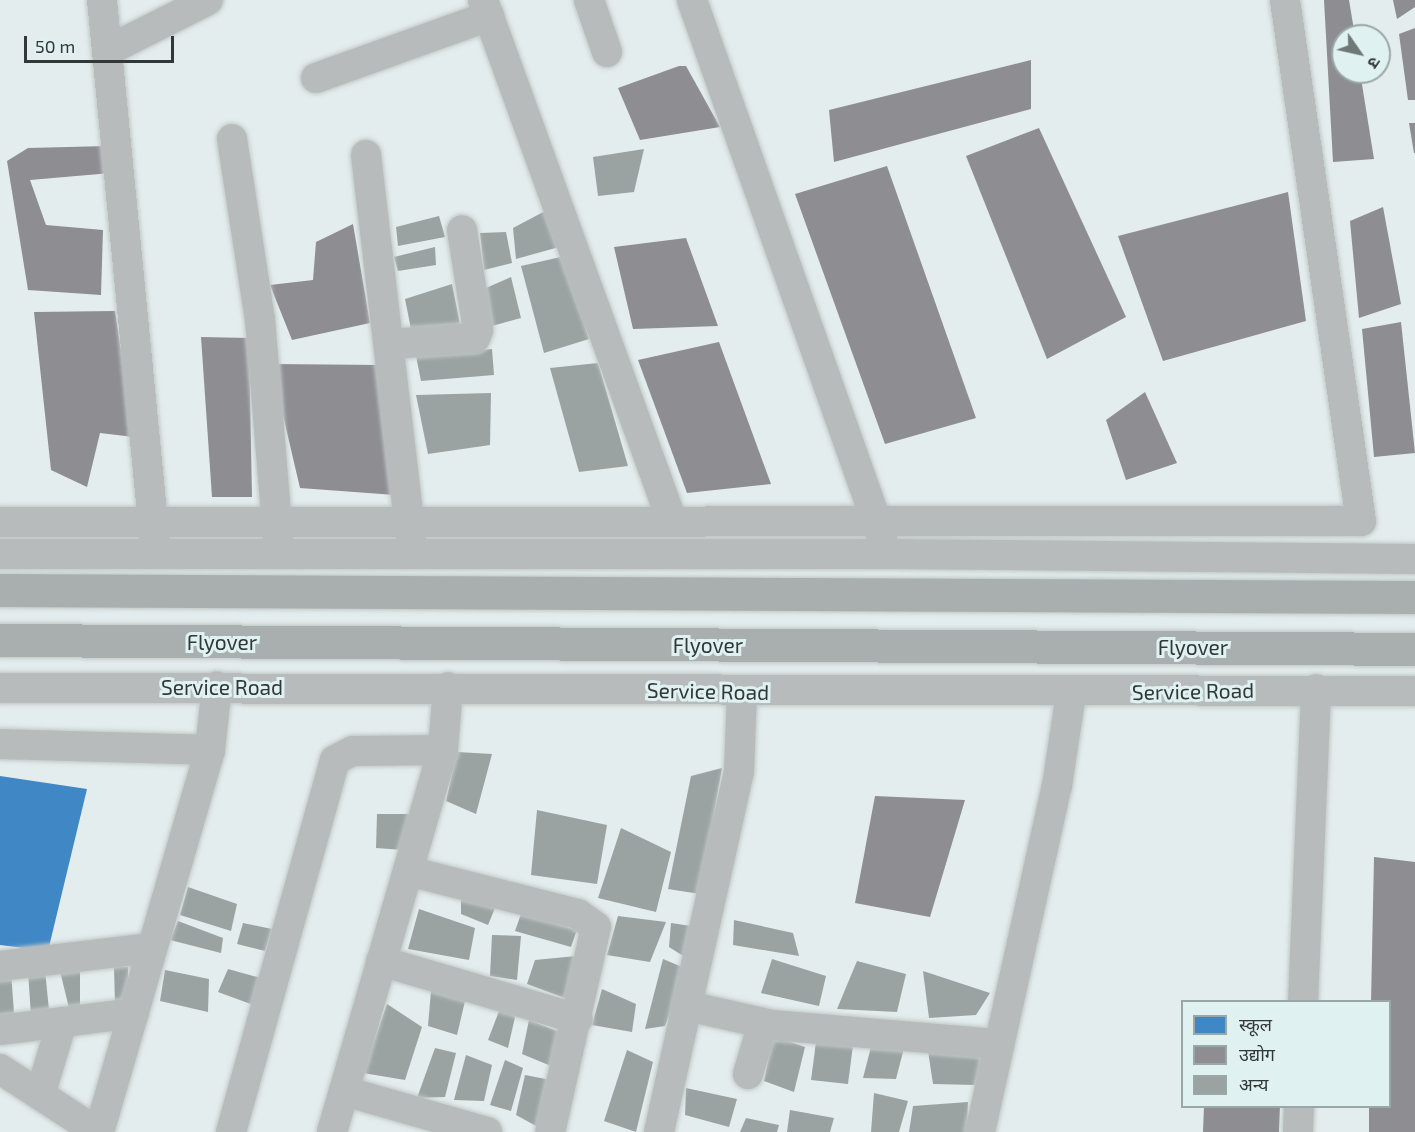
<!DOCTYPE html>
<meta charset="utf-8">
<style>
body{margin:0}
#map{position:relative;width:1415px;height:1132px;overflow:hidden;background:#e4eded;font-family:"Exo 2","Noto Sans Devanagari",sans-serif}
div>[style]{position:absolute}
.schools>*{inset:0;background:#3f88c5}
.industry>*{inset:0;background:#8d8d92}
.building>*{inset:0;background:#9ba2a2}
.roads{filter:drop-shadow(0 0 2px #c1c8c8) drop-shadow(0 0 2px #c1c8c8)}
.minor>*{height:30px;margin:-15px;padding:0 15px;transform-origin:15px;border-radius:15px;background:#b7bbbb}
.highway>*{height:33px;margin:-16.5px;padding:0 16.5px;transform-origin:16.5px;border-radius:16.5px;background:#a9afaf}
span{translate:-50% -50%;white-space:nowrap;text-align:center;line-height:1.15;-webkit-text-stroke:6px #e0f1f1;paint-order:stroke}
.street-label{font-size:21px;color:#313837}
.legend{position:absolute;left:1181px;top:1000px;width:210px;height:108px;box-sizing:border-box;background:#e0f1f1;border:2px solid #9aa7a7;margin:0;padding:8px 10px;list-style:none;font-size:18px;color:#313837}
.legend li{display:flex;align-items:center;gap:12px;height:30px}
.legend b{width:30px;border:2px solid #9aa7a7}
.north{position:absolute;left:1331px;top:24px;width:60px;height:60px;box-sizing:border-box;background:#e0f1f1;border:2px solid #9aa7a7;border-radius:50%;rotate:124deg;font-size:16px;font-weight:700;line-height:24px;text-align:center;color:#313837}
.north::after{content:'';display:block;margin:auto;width:21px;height:27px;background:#707777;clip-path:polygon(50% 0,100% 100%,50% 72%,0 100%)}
.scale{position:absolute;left:24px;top:36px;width:150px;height:27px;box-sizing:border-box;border:3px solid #313837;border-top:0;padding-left:8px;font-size:18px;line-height:21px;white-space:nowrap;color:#313837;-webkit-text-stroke:4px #e0f1f1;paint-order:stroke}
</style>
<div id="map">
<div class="schools">
<i style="clip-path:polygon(0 776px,87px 789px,48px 951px,0 945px)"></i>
</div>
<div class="industry">
<i style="clip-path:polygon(1324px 0,1349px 0,1355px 36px,1343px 36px,1343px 72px,1360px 72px,1374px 159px,1333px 162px)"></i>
<i style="clip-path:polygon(1393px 0,1415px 0,1415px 7px,1397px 19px)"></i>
<i style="clip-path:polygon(1415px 28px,1415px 100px,1408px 100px,1399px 34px)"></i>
<i style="clip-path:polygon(1031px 60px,1031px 109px,834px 162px,829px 110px)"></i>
<i style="clip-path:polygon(679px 66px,686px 66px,720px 127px,640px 140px,618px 88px)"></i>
<i style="clip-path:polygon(1409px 123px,1415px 123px,1415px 153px,1414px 153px)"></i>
<i style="clip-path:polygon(1039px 128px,1126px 317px,1047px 359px,966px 156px)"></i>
<i style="clip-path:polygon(108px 146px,111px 173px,30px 180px,46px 225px,103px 230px,101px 295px,28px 290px,7px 161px,28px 148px)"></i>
<i style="clip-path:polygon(887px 166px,976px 418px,885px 444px,795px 194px)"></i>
<i style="clip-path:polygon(1288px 192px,1306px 321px,1163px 361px,1118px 236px)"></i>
<i style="clip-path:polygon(1383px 207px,1401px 304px,1359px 318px,1350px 221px)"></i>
<i style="clip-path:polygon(353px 224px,370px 323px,292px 340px,270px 285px,313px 280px,316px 242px)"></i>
<i style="clip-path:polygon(686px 238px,718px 326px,633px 329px,614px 247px)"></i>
<i style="clip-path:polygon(115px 311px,134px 437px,100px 433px,87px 487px,51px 470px,34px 312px)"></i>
<i style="clip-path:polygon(1401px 322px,1415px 453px,1374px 457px,1362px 329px)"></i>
<i style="clip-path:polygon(201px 337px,249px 338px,252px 497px,212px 497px)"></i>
<i style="clip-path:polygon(719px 342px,771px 484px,687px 493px,638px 360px)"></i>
<i style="clip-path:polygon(271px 364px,382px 365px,395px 495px,300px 488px)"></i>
<i style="clip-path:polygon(1145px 392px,1177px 463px,1126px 480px,1106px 420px)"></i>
<i style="clip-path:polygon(875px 796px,965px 800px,930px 917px,855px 903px)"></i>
<i style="clip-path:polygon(1374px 857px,1415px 862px,1415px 1132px,1369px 1132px,1369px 1106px,1390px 1106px,1390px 1002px,1371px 1002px)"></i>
<i style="clip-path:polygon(1204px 1106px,1280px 1106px,1279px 1132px,1203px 1132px)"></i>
</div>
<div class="building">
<i style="clip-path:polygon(644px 149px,634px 192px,598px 196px,593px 157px)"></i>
<i style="clip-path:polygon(547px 210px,559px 247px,516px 259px,513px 228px)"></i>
<i style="clip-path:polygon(439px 216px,445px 237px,398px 246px,396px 227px)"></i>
<i style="clip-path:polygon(506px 232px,512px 263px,484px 270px,480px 233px)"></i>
<i style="clip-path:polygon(435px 247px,436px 265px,398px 271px,394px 257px)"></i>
<i style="clip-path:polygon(565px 256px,589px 339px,544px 353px,521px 266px)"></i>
<i style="clip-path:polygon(511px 277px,521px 318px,492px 326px,486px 288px)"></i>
<i style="clip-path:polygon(452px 284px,460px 324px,411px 329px,405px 299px)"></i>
<i style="clip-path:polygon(492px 349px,494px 375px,421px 381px,416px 356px)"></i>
<i style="clip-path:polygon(598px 363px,628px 466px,579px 472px,550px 368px)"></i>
<i style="clip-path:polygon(491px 393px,490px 445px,428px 454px,416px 395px)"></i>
<i style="clip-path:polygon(457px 752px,492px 754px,476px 814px,446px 801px)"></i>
<i style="clip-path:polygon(722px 768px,700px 894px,668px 889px,691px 776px)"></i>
<i style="clip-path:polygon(537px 810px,607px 825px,597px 884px,531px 875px)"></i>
<i style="clip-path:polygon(377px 814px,412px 814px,404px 850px,376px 848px)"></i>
<i style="clip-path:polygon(621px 828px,671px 852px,656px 912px,598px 898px)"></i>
<i style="clip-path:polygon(188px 887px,237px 904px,231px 931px,180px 915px)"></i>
<i style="clip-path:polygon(461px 898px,495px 908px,488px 925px,461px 914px)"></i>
<i style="clip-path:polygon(419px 909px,475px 928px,469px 960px,408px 949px)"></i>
<i style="clip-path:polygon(521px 914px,577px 930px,571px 947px,515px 931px)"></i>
<i style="clip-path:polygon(618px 916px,666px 922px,650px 962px,607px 955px)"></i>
<i style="clip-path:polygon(734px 920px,793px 933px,799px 956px,733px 945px)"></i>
<i style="clip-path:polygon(178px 921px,223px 938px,221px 953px,170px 940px)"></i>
<i style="clip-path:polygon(243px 923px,272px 929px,265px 951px,237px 944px)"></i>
<i style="clip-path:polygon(671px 923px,698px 927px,688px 959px,669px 947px)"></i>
<i style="clip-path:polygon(492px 935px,521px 936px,517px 980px,490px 976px)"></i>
<i style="clip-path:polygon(576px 956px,570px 1000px,527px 984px,535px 960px)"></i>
<i style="clip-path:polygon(663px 959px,687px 969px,665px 1026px,645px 1029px)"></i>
<i style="clip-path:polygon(772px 959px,826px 976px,819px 1006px,761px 993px)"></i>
<i style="clip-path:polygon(857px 961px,906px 974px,897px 1012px,837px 1009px)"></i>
<i style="clip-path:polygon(59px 967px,80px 972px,80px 1010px,69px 1008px)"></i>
<i style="clip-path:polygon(114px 967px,128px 967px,128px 1004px,115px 1005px)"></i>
<i style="clip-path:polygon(228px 969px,261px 978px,256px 1006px,218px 992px)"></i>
<i style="clip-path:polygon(45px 970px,49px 1010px,31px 1015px,28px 972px)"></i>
<i style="clip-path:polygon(165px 970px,209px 979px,208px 1012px,160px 1001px)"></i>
<i style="clip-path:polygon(923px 971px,990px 993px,976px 1015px,929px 1018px)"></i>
<i style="clip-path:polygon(11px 972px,14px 1013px,0 1018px,0 973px)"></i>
<i style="clip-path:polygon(602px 989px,636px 1004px,632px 1032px,592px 1025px)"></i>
<i style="clip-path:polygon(431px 991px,466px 997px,457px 1035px,428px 1026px)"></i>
<i style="clip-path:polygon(387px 1004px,422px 1027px,405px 1080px,363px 1073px)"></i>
<i style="clip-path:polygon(501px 1006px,515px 1017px,508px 1048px,488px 1040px)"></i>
<i style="clip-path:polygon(529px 1020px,562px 1033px,551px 1066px,522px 1054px)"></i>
<i style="clip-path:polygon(773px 1036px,805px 1047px,794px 1092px,764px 1081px)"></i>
<i style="clip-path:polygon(873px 1039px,904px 1048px,896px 1079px,863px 1078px)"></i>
<i style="clip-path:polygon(816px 1042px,853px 1045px,848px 1084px,811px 1080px)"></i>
<i style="clip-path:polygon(435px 1048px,456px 1053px,445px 1097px,417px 1098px)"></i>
<i style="clip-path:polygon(627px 1050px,653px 1062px,636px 1132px,604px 1121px)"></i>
<i style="clip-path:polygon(928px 1051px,983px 1056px,975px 1085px,933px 1084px)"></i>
<i style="clip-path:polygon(466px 1055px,492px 1065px,484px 1101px,454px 1100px)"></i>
<i style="clip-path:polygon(505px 1060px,523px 1068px,511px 1111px,490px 1105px)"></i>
<i style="clip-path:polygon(525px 1075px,556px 1081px,538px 1127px,516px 1115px)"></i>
<i style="clip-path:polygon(686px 1088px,737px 1099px,729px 1127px,685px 1115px)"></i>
<i style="clip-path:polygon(874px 1093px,908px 1101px,899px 1132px,871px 1132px)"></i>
<i style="clip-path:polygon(968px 1102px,967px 1132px,909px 1132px,913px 1106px)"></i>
<i style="clip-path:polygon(790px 1110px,834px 1118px,830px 1132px,787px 1132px)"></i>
<i style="clip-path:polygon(746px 1118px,779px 1125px,777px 1132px,740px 1132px)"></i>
</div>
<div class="roads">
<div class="minor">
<i style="left:102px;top:0;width:546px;rotate:84.43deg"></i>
<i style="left:483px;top:0;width:554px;rotate:70.06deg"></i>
<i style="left:589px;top:0;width:55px;rotate:70.9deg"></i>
<i style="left:692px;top:0;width:570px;rotate:70.52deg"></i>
<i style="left:107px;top:51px;width:113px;rotate:-26.8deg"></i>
<i style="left:316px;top:78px;width:184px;rotate:-19.7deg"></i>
<i style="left:232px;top:139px;width:182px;rotate:81.2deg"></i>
<i style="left:260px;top:319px;width:222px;rotate:85.3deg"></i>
<i style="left:366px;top:155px;width:388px;rotate:83.3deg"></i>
<i style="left:391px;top:344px;width:84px;rotate:-4.1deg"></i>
<i style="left:475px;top:338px;width:9px;rotate:-69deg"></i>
<i style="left:478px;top:330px;width:101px;rotate:-99.1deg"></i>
<i style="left:0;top:522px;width:1361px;rotate:-0.04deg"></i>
<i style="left:1361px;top:521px;width:527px;rotate:-98.3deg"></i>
<i style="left:0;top:554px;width:888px"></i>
<i style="left:888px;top:554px;width:527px;rotate:0.54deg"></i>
<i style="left:0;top:688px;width:1415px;rotate:0.12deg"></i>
<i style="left:0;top:744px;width:210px;rotate:1.6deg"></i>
<i style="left:408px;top:871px;width:175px;rotate:14.2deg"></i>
<i style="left:578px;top:914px;width:22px;rotate:36deg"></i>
<i style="left:596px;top:927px;width:210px;rotate:102.6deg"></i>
<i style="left:381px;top:961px;width:205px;rotate:16.4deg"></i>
<i style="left:0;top:966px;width:152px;rotate:-6.8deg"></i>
<i style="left:1303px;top:1002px;width:313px;rotate:-87.6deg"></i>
<i style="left:687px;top:1006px;width:87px;rotate:12.6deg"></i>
<i style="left:772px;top:1025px;width:228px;rotate:4.8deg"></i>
<i style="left:0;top:1030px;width:135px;rotate:-7.2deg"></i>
<i style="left:0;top:1069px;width:116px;rotate:33deg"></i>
<i style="left:748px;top:1074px;width:53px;rotate:-73.6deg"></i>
<i style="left:344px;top:1091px;width:149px;rotate:16deg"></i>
<i style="left:40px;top:1095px;width:76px;rotate:-73.2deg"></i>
<i style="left:99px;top:1132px;width:398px;rotate:-73.8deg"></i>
<i style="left:210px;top:750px;width:64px;rotate:-83.8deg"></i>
<i style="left:231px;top:1132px;width:386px;rotate:-74.4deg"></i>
<i style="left:335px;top:760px;width:20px;rotate:-27deg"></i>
<i style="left:353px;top:751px;width:90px;rotate:-0.6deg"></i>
<i style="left:332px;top:1132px;width:398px;rotate:-73.8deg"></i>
<i style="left:443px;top:750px;width:63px;rotate:-85.5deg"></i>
<i style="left:659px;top:1132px;width:369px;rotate:-77.5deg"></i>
<i style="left:739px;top:772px;width:81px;rotate:-87.9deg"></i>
<i style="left:980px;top:1132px;width:354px;rotate:-77.5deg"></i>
<i style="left:1057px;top:786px;width:94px;rotate:-81.4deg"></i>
<i style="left:1298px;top:1132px;width:26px;rotate:-88deg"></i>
</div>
<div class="highway">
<i style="left:0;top:590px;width:1415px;rotate:0.28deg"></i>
<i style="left:0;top:640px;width:1415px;rotate:0.36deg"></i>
</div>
</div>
<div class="street-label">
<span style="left:222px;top:642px">Flyover</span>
<span style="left:708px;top:645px">Flyover</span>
<span style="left:1193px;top:647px">Flyover</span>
<span style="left:222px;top:687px">Service Road</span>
<span style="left:708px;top:691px;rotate:1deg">Service Road</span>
<span style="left:1193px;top:691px;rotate:-1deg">Service Road</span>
</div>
<ul class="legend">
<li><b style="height:16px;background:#3f88c5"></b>स्कूल</li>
<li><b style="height:16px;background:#8d8d92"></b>उद्योग</li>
<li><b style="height:16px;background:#9ba2a2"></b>अन्य</li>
</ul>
<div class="north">उ</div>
<div class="scale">50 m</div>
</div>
